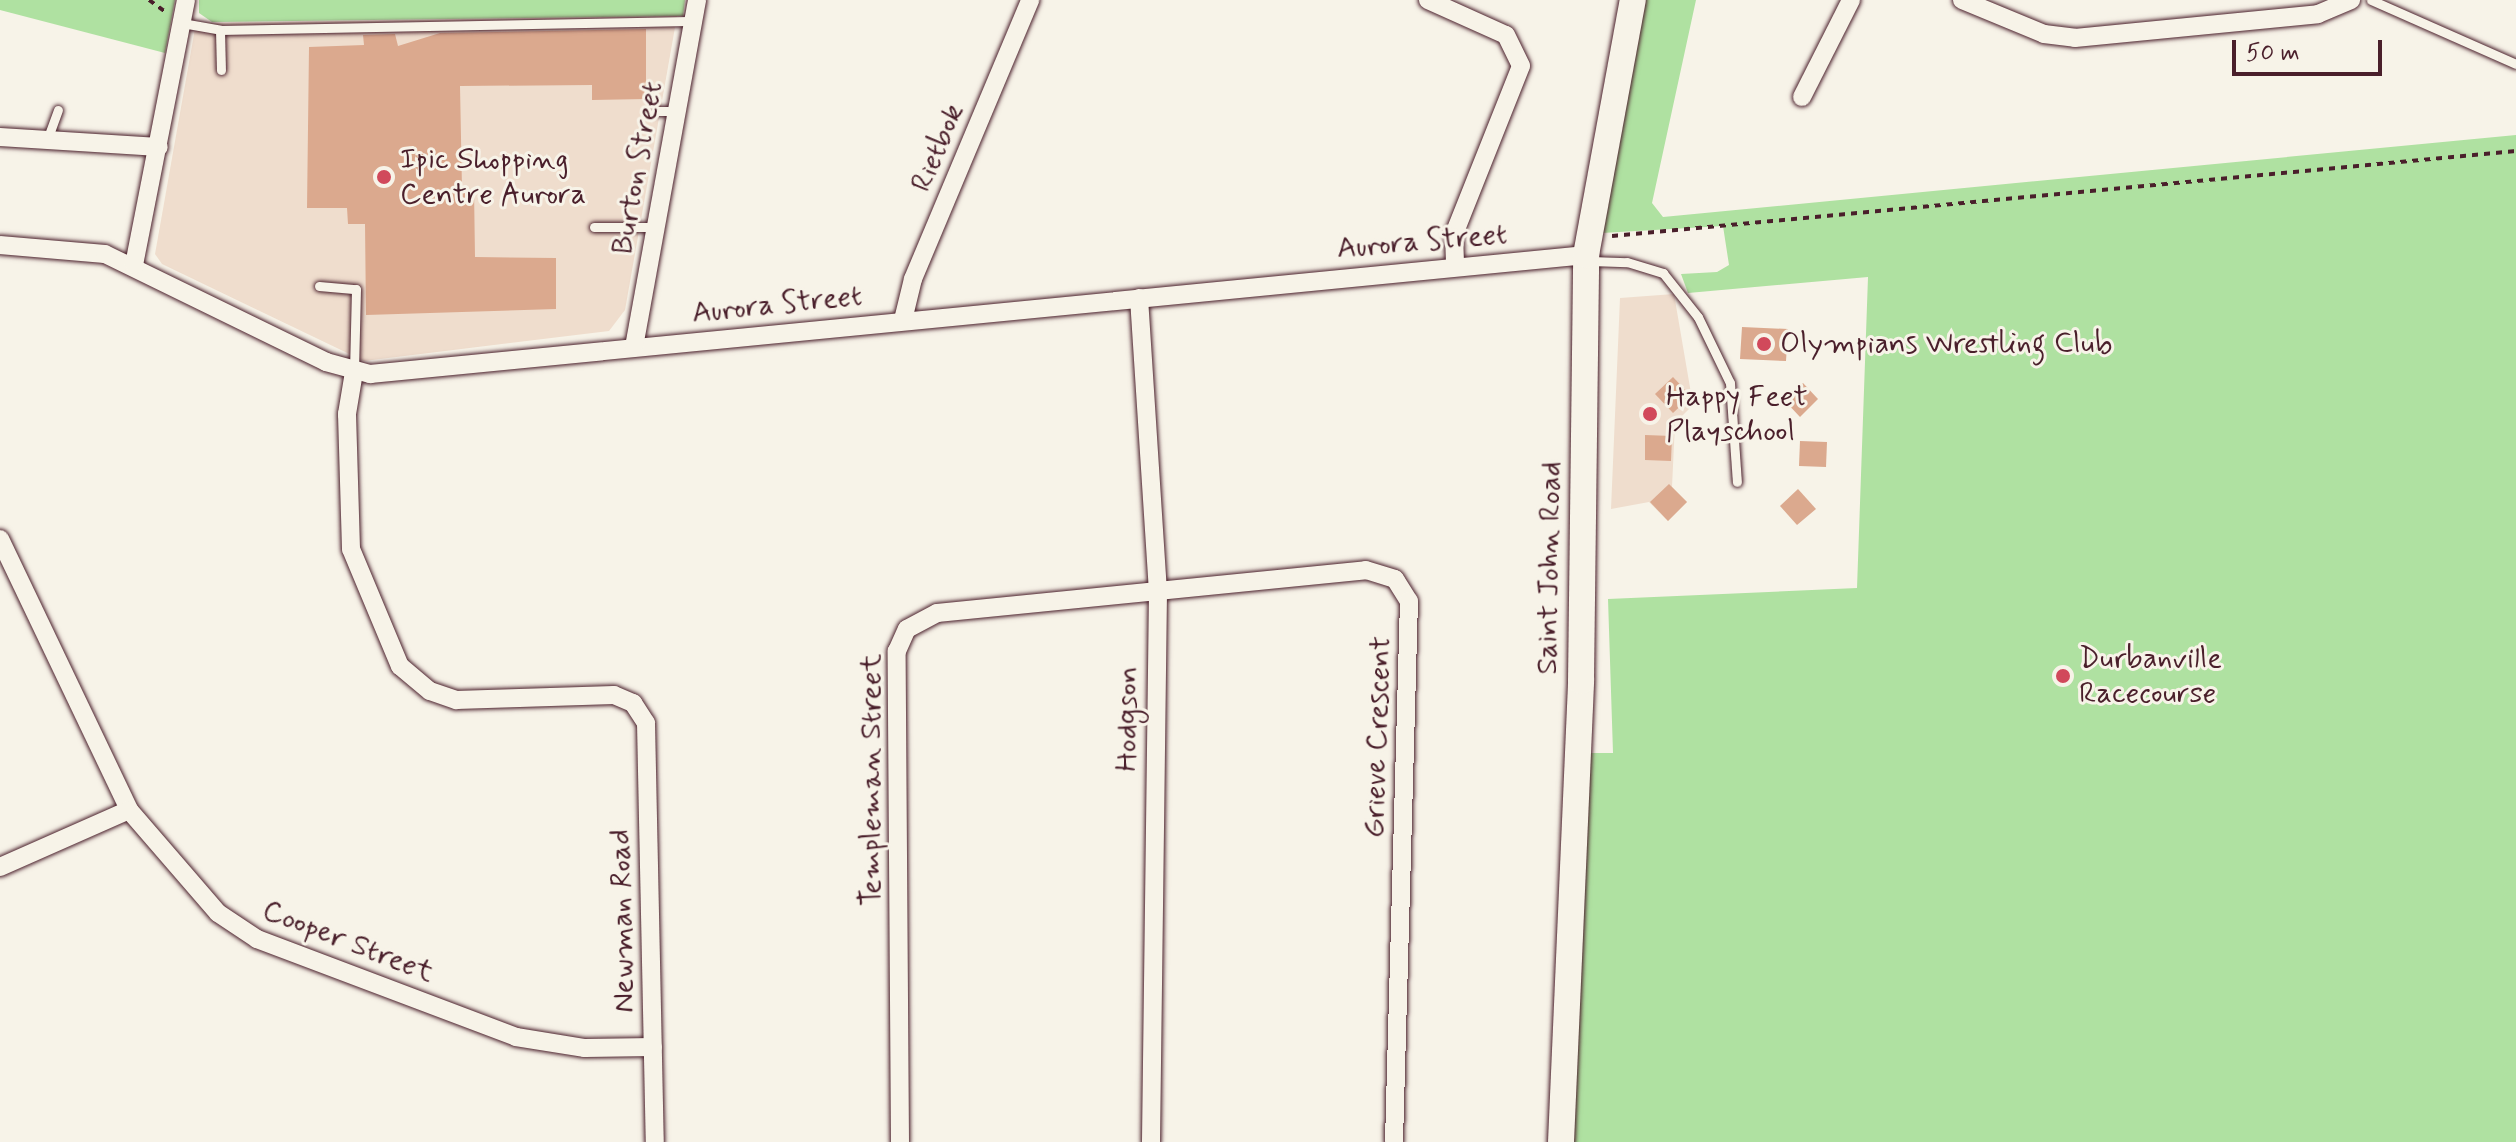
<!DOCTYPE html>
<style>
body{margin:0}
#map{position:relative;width:2516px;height:1142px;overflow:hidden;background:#f7f3e8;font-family:Mynerve,sans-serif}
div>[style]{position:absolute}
.built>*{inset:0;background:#efddcd}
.green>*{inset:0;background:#afe1a1}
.building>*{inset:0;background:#dba98e}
.path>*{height:4px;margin-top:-2px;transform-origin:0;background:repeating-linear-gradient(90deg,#4a1f2b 0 6px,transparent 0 12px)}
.roads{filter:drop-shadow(0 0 2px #4a1f2b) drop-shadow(0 0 2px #4a1f2b)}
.service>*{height:9px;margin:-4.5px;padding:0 4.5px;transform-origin:4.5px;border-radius:4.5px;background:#f7f3e8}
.minor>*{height:18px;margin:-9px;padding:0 9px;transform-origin:9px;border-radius:9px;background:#f7f3e8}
.secondary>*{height:26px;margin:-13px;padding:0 13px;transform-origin:13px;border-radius:13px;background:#f7f3e8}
.dots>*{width:22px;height:22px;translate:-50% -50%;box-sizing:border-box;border:4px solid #f7f3e8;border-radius:50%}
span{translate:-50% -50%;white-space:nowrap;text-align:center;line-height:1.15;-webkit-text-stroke:6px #f7f3e8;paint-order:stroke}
.street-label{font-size:30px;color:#4a1f2b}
.poi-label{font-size:30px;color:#4a1f2b}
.left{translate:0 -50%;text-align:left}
.scale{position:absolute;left:2232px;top:40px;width:150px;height:36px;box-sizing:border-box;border:4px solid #4a1f2b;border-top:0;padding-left:10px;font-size:24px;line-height:28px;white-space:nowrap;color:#4a1f2b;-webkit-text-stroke:6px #f7f3e8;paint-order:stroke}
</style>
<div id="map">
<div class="built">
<i style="clip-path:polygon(677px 16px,625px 310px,609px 331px,364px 361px,162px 264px,155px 254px,196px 23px)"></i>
<i style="clip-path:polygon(1674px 294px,1693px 405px,1675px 423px,1672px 487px,1687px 502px,1668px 521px,1649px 502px,1611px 509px,1620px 298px)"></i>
</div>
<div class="green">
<i style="clip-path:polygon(0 0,175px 0,165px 53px,0 10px)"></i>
<i style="clip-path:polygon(199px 0,685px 0,683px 16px,677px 16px,212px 22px,199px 13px)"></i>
<i style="clip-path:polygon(1646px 0,1696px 0,1652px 203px,1663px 217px,2516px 135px,2516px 1142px,1572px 1142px,1589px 753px,1613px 753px,1608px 599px,1857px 588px,1868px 277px,1688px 293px,1681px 274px,1717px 272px,1729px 265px,1723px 226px,1602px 233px)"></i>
</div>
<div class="building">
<i style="clip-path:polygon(646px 29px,646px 99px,592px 100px,592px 85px,460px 86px,462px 189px,474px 189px,475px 257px,556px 258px,556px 309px,366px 315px,365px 224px,348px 224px,347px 208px,307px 208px,309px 47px,364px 45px,363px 35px,395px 34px,398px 46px,440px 33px)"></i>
<i style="clip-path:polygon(1742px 327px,1788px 329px,1786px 361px,1740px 359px)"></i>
<i style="clip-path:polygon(1673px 377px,1691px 396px,1673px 413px,1655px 394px)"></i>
<i style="clip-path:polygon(1803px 383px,1818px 399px,1800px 417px,1784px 400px)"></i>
<i style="clip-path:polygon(1645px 435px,1672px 436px,1671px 461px,1645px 460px)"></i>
<i style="clip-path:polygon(1800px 441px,1827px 442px,1826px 467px,1799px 466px)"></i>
<i style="clip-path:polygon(1669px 484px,1687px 502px,1668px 521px,1650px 502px)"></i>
<i style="clip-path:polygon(1798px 489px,1816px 509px,1797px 525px,1780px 506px)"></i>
</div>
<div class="path">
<i style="left:149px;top:0;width:22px;rotate:36deg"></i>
<i style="left:1612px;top:236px;width:908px;rotate:-5.37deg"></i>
</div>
<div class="roads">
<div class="service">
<i style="left:2371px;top:0;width:158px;rotate:23.8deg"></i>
<i style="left:182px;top:23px;width:39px;rotate:10deg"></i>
<i style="left:220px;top:30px;width:473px;rotate:-1.1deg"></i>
<i style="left:220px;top:30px;width:40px;rotate:88.6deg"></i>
<i style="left:657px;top:111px;width:20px"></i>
<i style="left:47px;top:140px;width:32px;rotate:-70deg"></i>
<i style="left:594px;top:227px;width:62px"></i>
<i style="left:1590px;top:261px;width:37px;rotate:2deg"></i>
<i style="left:1627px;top:262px;width:38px;rotate:17deg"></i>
<i style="left:1663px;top:273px;width:56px;rotate:51.5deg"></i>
<i style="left:1698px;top:317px;width:73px;rotate:64.1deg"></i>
<i style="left:1730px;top:383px;width:99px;rotate:86deg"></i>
<i style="left:319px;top:286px;width:37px;rotate:5deg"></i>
<i style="left:356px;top:289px;width:83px;rotate:91.4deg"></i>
</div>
<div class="minor">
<i style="left:1428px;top:0;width:85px;rotate:24.2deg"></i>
<i style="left:1506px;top:35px;width:34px;rotate:64deg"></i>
<i style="left:1521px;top:66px;width:181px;rotate:111.7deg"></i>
<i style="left:1454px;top:234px;width:33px;rotate:88deg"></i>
<i style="left:1962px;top:0;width:89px;rotate:22.5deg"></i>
<i style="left:2044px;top:34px;width:31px;rotate:7deg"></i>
<i style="left:2075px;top:38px;width:244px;rotate:-5.6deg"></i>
<i style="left:2318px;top:14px;width:36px;rotate:-23deg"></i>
<i style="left:1802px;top:97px;width:109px;rotate:-63.2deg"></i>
<i style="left:0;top:137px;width:159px;rotate:3.6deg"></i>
<i style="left:0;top:245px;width:105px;rotate:4.9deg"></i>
<i style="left:105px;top:254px;width:246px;rotate:26deg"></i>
<i style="left:326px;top:362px;width:46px;rotate:15.3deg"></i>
<i style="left:370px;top:374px;width:1222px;rotate:-5.59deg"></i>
<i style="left:134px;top:265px;width:270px;rotate:-78.9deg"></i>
<i style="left:1139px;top:298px;width:295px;rotate:86.3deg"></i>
<i style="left:1158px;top:592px;width:550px;rotate:90.73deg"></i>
<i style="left:903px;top:320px;width:42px;rotate:-76.3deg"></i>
<i style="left:913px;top:279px;width:303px;rotate:-67.2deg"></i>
<i style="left:634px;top:347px;width:353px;rotate:-79.7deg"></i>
<i style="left:354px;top:372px;width:43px;rotate:99.5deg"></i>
<i style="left:347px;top:414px;width:135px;rotate:88.3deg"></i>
<i style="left:351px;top:549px;width:127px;rotate:67.3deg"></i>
<i style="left:400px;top:666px;width:39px;rotate:40deg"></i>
<i style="left:430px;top:691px;width:28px;rotate:19deg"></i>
<i style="left:456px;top:700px;width:158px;rotate:-1.8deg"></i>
<i style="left:614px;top:695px;width:21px;rotate:23deg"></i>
<i style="left:633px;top:703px;width:24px;rotate:57deg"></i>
<i style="left:646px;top:723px;width:419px;rotate:88.8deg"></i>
<i style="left:0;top:539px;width:300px;rotate:64.5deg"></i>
<i style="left:129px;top:810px;width:136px;rotate:49.2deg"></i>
<i style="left:218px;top:913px;width:47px;rotate:33.7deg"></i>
<i style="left:257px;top:939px;width:277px;rotate:20.7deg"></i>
<i style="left:516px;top:1037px;width:70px;rotate:9.1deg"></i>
<i style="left:585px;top:1048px;width:68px;rotate:-0.8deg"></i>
<i style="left:0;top:867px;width:141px;rotate:-23.8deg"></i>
<i style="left:900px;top:1142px;width:491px;rotate:-90.4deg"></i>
<i style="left:897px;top:651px;width:24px;rotate:-66deg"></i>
<i style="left:907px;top:629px;width:34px;rotate:-28deg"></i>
<i style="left:937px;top:613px;width:431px;rotate:-5.7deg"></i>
<i style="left:1366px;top:570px;width:30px;rotate:17deg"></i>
<i style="left:1395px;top:579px;width:26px;rotate:58deg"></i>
<i style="left:1409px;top:601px;width:541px;rotate:91.59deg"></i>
</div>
<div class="secondary">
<i style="left:1561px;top:1142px;width:461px;rotate:-87.5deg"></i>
<i style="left:1581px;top:681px;width:426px;rotate:-89.3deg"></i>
<i style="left:1586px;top:255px;width:259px;rotate:-79.6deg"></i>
</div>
</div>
<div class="dots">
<i style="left:384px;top:177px;background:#d1495b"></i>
<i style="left:1764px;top:344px;background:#d1495b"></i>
<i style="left:1650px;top:414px;background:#d1495b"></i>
<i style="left:2063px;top:676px;background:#d1495b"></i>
</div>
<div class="street-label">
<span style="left:938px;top:148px;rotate:-67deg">Rietbok</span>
<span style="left:638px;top:168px;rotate:-80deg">Burton Street</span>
<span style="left:1422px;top:242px;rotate:-5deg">Aurora Street</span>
<span style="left:777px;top:305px;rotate:-6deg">Aurora Street</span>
<span style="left:1550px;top:568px;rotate:-89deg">Saint John Road</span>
<span style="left:1128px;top:719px;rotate:-89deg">Hodgson</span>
<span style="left:1378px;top:737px;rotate:-88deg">Grieve Crescent</span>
<span style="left:872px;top:780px;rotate:-90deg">Templeman Street</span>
<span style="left:623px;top:921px;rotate:-91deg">Newman Road</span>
<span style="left:348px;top:942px;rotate:21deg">Cooper Street</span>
</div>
<div class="poi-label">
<span class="left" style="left:400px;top:177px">Ipic Shopping<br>Centre Aurora</span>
<span class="left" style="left:1780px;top:344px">Olympians Wrestling Club</span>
<span class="left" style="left:1666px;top:414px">Happy Feet<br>Playschool</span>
<span class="left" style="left:2079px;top:676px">Durbanville<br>Racecourse</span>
</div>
<div class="scale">50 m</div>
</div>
